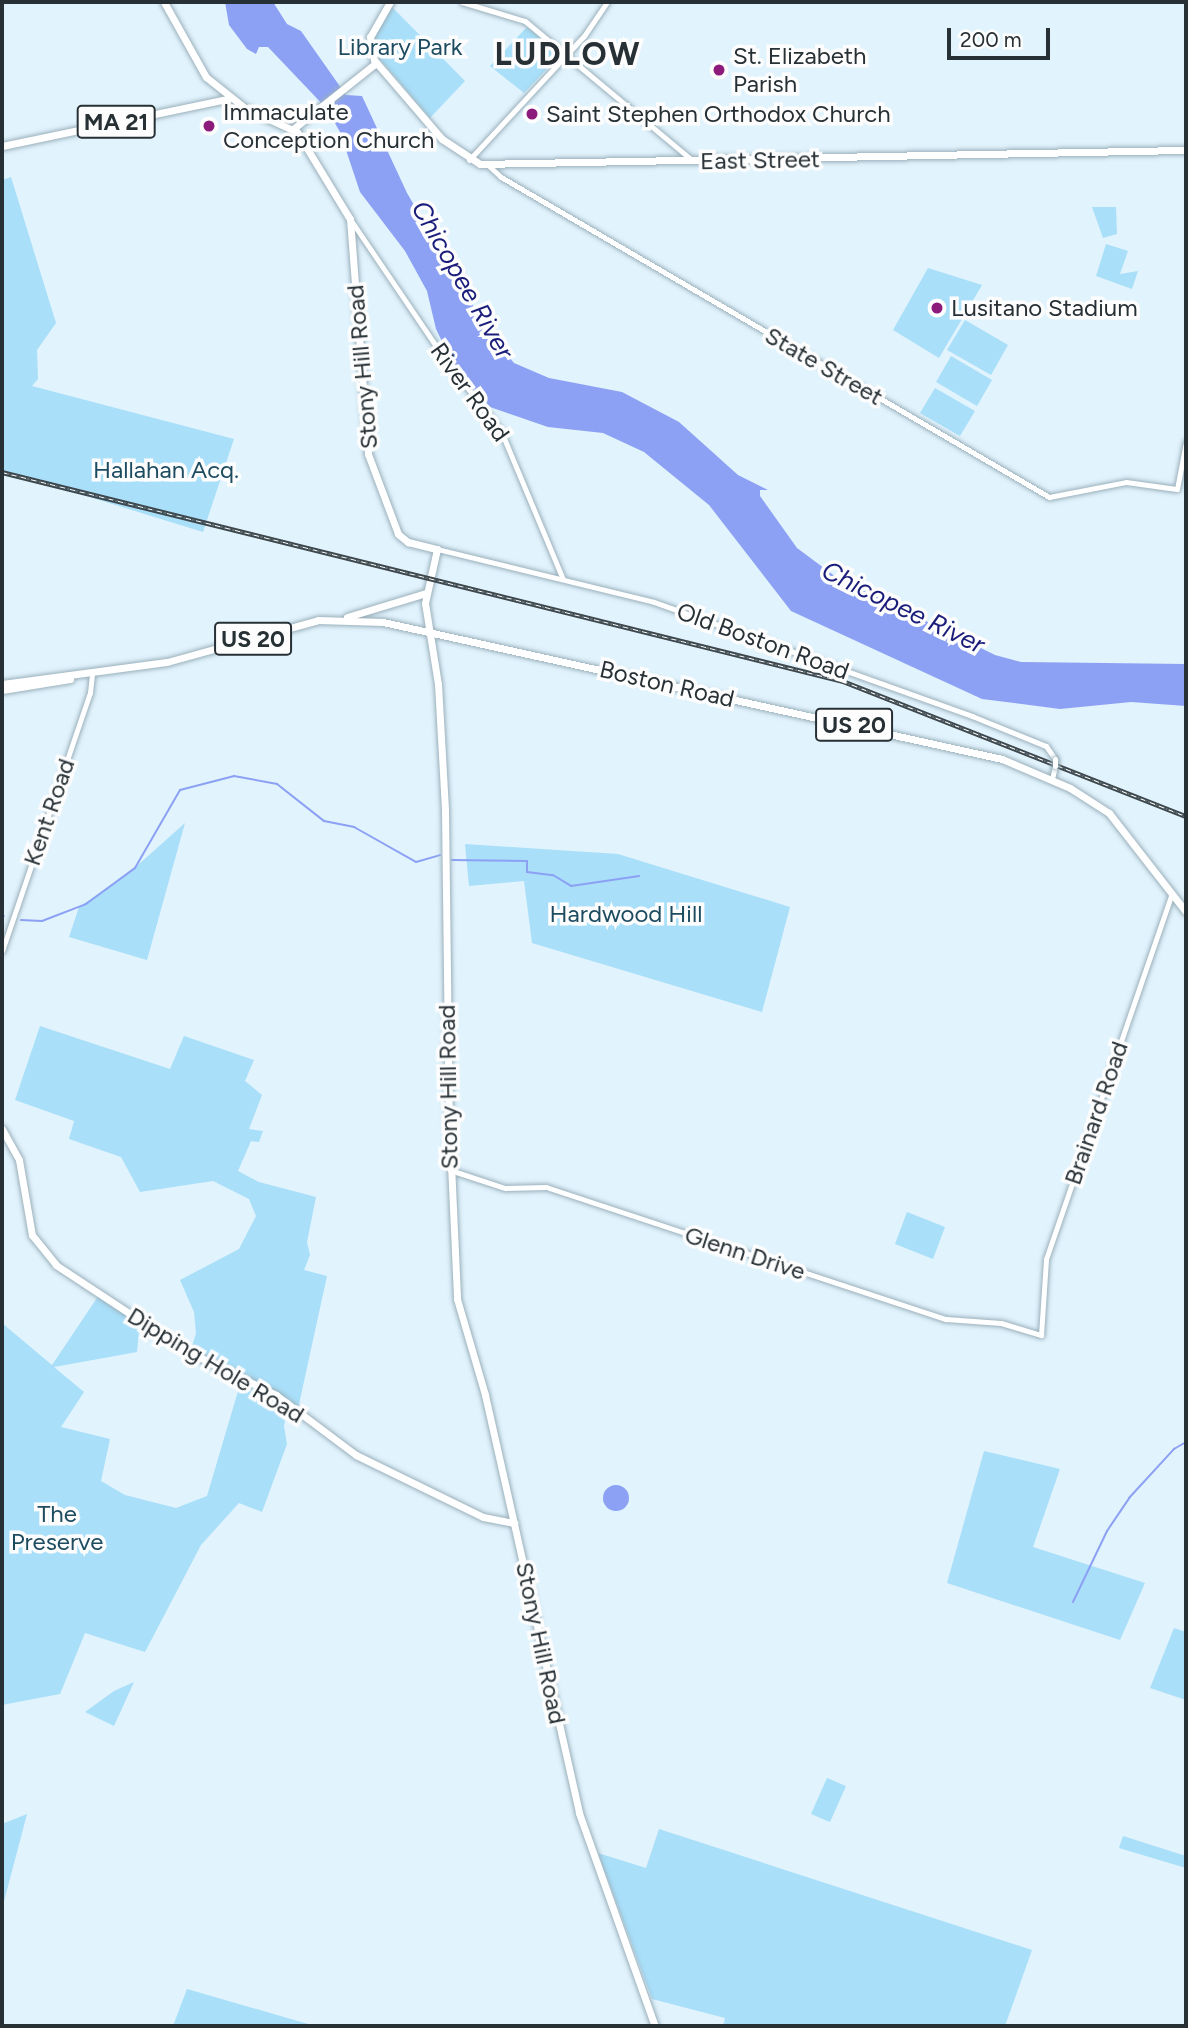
<!DOCTYPE html>
<style>
body{margin:0}
#map{position:relative;width:1188px;height:2028px;overflow:hidden;background:#e1f3fd;font-family:Figtree,sans-serif}
div>[style]{position:absolute}
.green>*{inset:0;background:#a9dff9}
.water>*{inset:0;background:#8ca1f4}
.round{border-radius:50%}
.stream>*{height:2px;margin:-1px;padding:0 1px;transform-origin:1px;border-radius:1px;background:#8ca1f4}
.roads{filter:drop-shadow(0 0 2px #9ab0bb) drop-shadow(0 0 2px #9ab0bb)}
.minor>*{height:5px;margin:-2.5px;padding:0 2.5px;transform-origin:2.5px;border-radius:2.5px;background:#fff}
.major>*{height:7px;margin:-3.5px;padding:0 3.5px;transform-origin:3.5px;border-radius:3.5px;background:#fff}
.rail>*{height:4.5px;margin-top:-2.25px;transform-origin:0;background:repeating-linear-gradient(90deg,#fdfdfd 0 5px,#3d474c 0 10px);box-sizing:border-box;border-block:2px solid #3d474c}
.bridges{filter:drop-shadow(0 0 2px #9ab0bb) drop-shadow(0 0 2px #9ab0bb)}
.minor-bridge>*{height:5px;margin:-2.5px;padding:0 2.5px;transform-origin:2.5px;border-radius:2.5px;background:#fff}
.dots>*{width:19px;height:19px;translate:-50% -50%;box-sizing:border-box;border:4px solid #fdfdfd;border-radius:50%}
span{translate:-50% -50%;white-space:nowrap;text-align:center;line-height:1.15;-webkit-text-stroke:7px #fdfdfd;paint-order:stroke}
.shield-label span{padding:2px 5px;background:#fdfdfd;border:2px solid;border-radius:5px;-webkit-text-stroke-width:0}
.shield-label{font-size:23px;color:#273035;font-weight:700}
.park-label{font-size:24px;color:#1d4c61}
.poi-label{font-size:24px;color:#273035}
.left{translate:0 -50%;text-align:left}
.street-label{font-size:24px;color:#273035}
.water-label{font-size:26px;color:#1a1c7a;font-style:italic}
.district-label{font-size:32px;color:#273035;font-weight:700;letter-spacing:2px}
.frame{position:absolute;inset:0;border:4px solid #273035;pointer-events:none}
.scale{position:absolute;left:947px;top:28px;width:103px;height:32px;box-sizing:border-box;border:4px solid #273035;border-top:0;padding-left:9px;font-size:21px;line-height:24px;white-space:nowrap;color:#273035;-webkit-text-stroke:5px #fdfdfd;paint-order:stroke}
</style>
<div id="map">
<div class="green">
<i style="clip-path:polygon(392px 7px,465px 81px,430px 118px,374px 52px,374px 35px)"></i>
<i style="clip-path:polygon(527px 27px,560px 55px,524px 93px,490px 66px)"></i>
<i style="clip-path:polygon(11px 177px,56px 323px,37px 350px,38px 379px,32px 386px,234px 439px,203px 532px,2px 470px,2px 180px)"></i>
<i style="clip-path:polygon(1092px 207px,1116px 207px,1117px 234px,1103px 238px)"></i>
<i style="clip-path:polygon(1106px 244px,1128px 251px,1120px 274px,1138px 271px,1132px 289px,1096px 276px)"></i>
<i style="clip-path:polygon(928px 268px,982px 285px,939px 358px,893px 330px)"></i>
<i style="clip-path:polygon(965px 320px,1008px 345px,991px 375px,947px 350px)"></i>
<i style="clip-path:polygon(951px 356px,992px 380px,977px 406px,936px 382px)"></i>
<i style="clip-path:polygon(935px 388px,975px 411px,960px 436px,920px 413px)"></i>
<i style="clip-path:polygon(185px 823px,147px 960px,69px 937px,79px 907px,130px 872px)"></i>
<i style="clip-path:polygon(465px 844px,618px 854px,790px 907px,762px 1012px,532px 943px,524px 881px,469px 886px)"></i>
<i style="clip-path:polygon(40px 1026px,170px 1069px,184px 1036px,254px 1060px,245px 1081px,262px 1095px,249px 1129px,263px 1131px,259px 1142px,251px 1141px,238px 1171px,259px 1182px,316px 1197px,307px 1242px,310px 1255px,304px 1270px,327px 1276px,298px 1409px,288px 1404px,284px 1426px,287px 1444px,262px 1512px,239px 1503px,201px 1545px,145px 1652px,85px 1633px,60px 1694px,2px 1705px,2px 1323px,52px 1365px,101px 1292px,140px 1320px,137px 1352px,54px 1367px,84px 1392px,61px 1427px,110px 1439px,101px 1481px,125px 1495px,176px 1508px,207px 1496px,241px 1381px,190px 1354px,196px 1333px,194px 1312px,180px 1280px,239px 1249px,256px 1216px,249px 1199px,213px 1181px,140px 1192px,121px 1157px,69px 1139px,74px 1121px,15px 1100px)"></i>
<i style="clip-path:polygon(907px 1212px,945px 1227px,933px 1259px,895px 1244px)"></i>
<i style="clip-path:polygon(984px 1451px,1060px 1469px,1033px 1547px,1145px 1583px,1120px 1640px,947px 1583px)"></i>
<i style="clip-path:polygon(1174px 1628px,1186px 1632px,1186px 1700px,1150px 1688px)"></i>
<i style="clip-path:polygon(134px 1682px,114px 1726px,85px 1712px,114px 1691px)"></i>
<i style="clip-path:polygon(827px 1778px,846px 1786px,830px 1822px,811px 1814px)"></i>
<i style="clip-path:polygon(27px 1814px,2px 1909px,2px 1824px)"></i>
<i style="clip-path:polygon(659px 1829px,1032px 1950px,1005px 2026px,723px 2026px,725px 2018px,652px 1999px,598px 1853px,646px 1868px)"></i>
<i style="clip-path:polygon(1123px 1836px,1186px 1856px,1186px 1868px,1119px 1848px)"></i>
<i style="clip-path:polygon(187px 1989px,315px 2026px,173px 2026px)"></i>
</div>
<div class="water">
<i style="clip-path:polygon(225px 2px,273px 2px,287px 24px,301px 31px,346px 95px,362px 96px,407px 193px,490px 335px,514px 363px,549px 378px,622px 392px,679px 422px,738px 475px,768px 490px,760px 490px,760px 496px,797px 548px,836px 577px,995px 655px,1021px 662px,1186px 664px,1186px 706px,1131px 702px,1060px 709px,982px 699px,791px 611px,709px 505px,644px 452px,603px 433px,548px 427px,490px 407px,450px 358px,436px 329px,427px 291px,405px 251px,360px 192px,340px 132px,327px 109px,268px 47px,259px 47px,256px 54px,247px 49px,229px 25px)"></i>
<i class="round" style="left:603px;top:1485px;width:26px;height:26px"></i>
</div>
<div class="stream">
<i style="left:452px;top:860px;width:75px;rotate:0.8deg"></i>
<i style="left:527px;top:861px;width:11px;rotate:90deg"></i>
<i style="left:527px;top:872px;width:26px;rotate:7deg"></i>
<i style="left:553px;top:875px;width:21px;rotate:31deg"></i>
<i style="left:571px;top:886px;width:69px;rotate:-8.4deg"></i>
<i style="left:2px;top:915px;width:2px;rotate:27deg"></i>
<i style="left:21px;top:920px;width:21px;rotate:3deg"></i>
<i style="left:42px;top:921px;width:47px;rotate:-21.1deg"></i>
<i style="left:86px;top:904px;width:61px;rotate:-36.3deg"></i>
<i style="left:135px;top:868px;width:90px;rotate:-60deg"></i>
<i style="left:180px;top:790px;width:56px;rotate:-14.5deg"></i>
<i style="left:234px;top:776px;width:44px;rotate:10.5deg"></i>
<i style="left:277px;top:784px;width:60px;rotate:38.2deg"></i>
<i style="left:324px;top:821px;width:31px;rotate:11deg"></i>
<i style="left:354px;top:827px;width:71px;rotate:29.4deg"></i>
<i style="left:416px;top:862px;width:25px;rotate:-16deg"></i>
<i style="left:1073px;top:1602px;width:79px;rotate:-64.4deg"></i>
<i style="left:1107px;top:1531px;width:40px;rotate:-56deg"></i>
<i style="left:1129px;top:1498px;width:67px;rotate:-47.4deg"></i>
<i style="left:1174px;top:1449px;width:14px;rotate:-30deg"></i>
</div>
<div class="roads">
<div class="minor">
<i style="left:462px;top:2px;width:66px;rotate:16.8deg"></i>
<i style="left:525px;top:21px;width:217px;rotate:39.8deg"></i>
<i style="left:469px;top:160px;width:169px;rotate:-47.2deg"></i>
<i style="left:584px;top:36px;width:41px;rotate:-55.9deg"></i>
<i style="left:488px;top:165px;width:18px;rotate:43deg"></i>
<i style="left:501px;top:177px;width:635px;rotate:30.28deg"></i>
<i style="left:1049px;top:497px;width:78px;rotate:-11deg"></i>
<i style="left:1126px;top:482px;width:51px;rotate:7.8deg"></i>
<i style="left:1177px;top:489px;width:48px;rotate:-79.2deg"></i>
<i style="left:352px;top:222px;width:161px;rotate:55.9deg"></i>
<i style="left:442px;top:355px;width:96px;rotate:52.2deg"></i>
<i style="left:501px;top:431px;width:160px;rotate:67.3deg"></i>
<i style="left:437px;top:549px;width:223px;rotate:13.7deg"></i>
<i style="left:654px;top:602px;width:338px;rotate:19.7deg"></i>
<i style="left:972px;top:716px;width:80px;rotate:22.1deg"></i>
<i style="left:1046px;top:746px;width:16px;rotate:55deg"></i>
<i style="left:1052px;top:779px;width:13px;rotate:-77deg"></i>
<i style="left:2px;top:951px;width:273px;rotate:-71.2deg"></i>
<i style="left:90px;top:693px;width:20px;rotate:-84deg"></i>
<i style="left:450px;top:1170px;width:58px;rotate:18.1deg"></i>
<i style="left:505px;top:1188px;width:41px;rotate:-1.4deg"></i>
<i style="left:546px;top:1187px;width:421px;rotate:18.3deg"></i>
<i style="left:946px;top:1319px;width:55px;rotate:4.2deg"></i>
<i style="left:1001px;top:1323px;width:42px;rotate:16.7deg"></i>
<i style="left:1041px;top:1335px;width:76px;rotate:-86.2deg"></i>
<i style="left:1046px;top:1259px;width:386px;rotate:-71deg"></i>
</div>
<div class="major">
<i style="left:164px;top:2px;width:86px;rotate:60.8deg"></i>
<i style="left:206px;top:77px;width:50px;rotate:38.5deg"></i>
<i style="left:245px;top:108px;width:57px;rotate:24.8deg"></i>
<i style="left:297px;top:132px;width:102px;rotate:58.7deg"></i>
<i style="left:350px;top:219px;width:236px;rotate:85.6deg"></i>
<i style="left:368px;top:454px;width:85px;rotate:69.4deg"></i>
<i style="left:398px;top:534px;width:13px;rotate:39deg"></i>
<i style="left:408px;top:542px;width:30px;rotate:14deg"></i>
<i style="left:437px;top:549px;width:55px;rotate:102.5deg"></i>
<i style="left:425px;top:603px;width:82px;rotate:80.9deg"></i>
<i style="left:438px;top:684px;width:126px;rotate:86.8deg"></i>
<i style="left:445px;top:810px;width:310px;rotate:89.3deg"></i>
<i style="left:449px;top:1120px;width:179px;rotate:87.4deg"></i>
<i style="left:457px;top:1299px;width:100px;rotate:73.7deg"></i>
<i style="left:485px;top:1395px;width:428px;rotate:77.3deg"></i>
<i style="left:579px;top:1813px;width:226px;rotate:70.4deg"></i>
<i style="left:390px;top:2px;width:40px;rotate:119.7deg"></i>
<i style="left:370px;top:37px;width:23px;rotate:80deg"></i>
<i style="left:374px;top:60px;width:104px;rotate:49.3deg"></i>
<i style="left:442px;top:139px;width:45px;rotate:33.3deg"></i>
<i style="left:480px;top:164px;width:706px;rotate:-1.14deg"></i>
<i style="left:274px;top:118px;width:33px;rotate:-5deg"></i>
<i style="left:293px;top:129px;width:106px;rotate:-38.5deg"></i>
<i style="left:2px;top:146px;width:234px;rotate:-11.8deg"></i>
<i style="left:347px;top:617px;width:83px;rotate:-16.9deg"></i>
<i style="left:2px;top:684px;width:166px;rotate:-7.6deg"></i>
<i style="left:167px;top:662px;width:157px;rotate:-15.5deg"></i>
<i style="left:318px;top:620px;width:65px;rotate:1.8deg"></i>
<i style="left:383px;top:622px;width:634px;rotate:12.48deg"></i>
<i style="left:1002px;top:759px;width:74px;rotate:23.1deg"></i>
<i style="left:1070px;top:788px;width:46px;rotate:32.7deg"></i>
<i style="left:1109px;top:813px;width:125px;rotate:52.1deg"></i>
<i style="left:2px;top:690px;width:69px;rotate:-9.2deg"></i>
<i style="left:2px;top:1129px;width:35px;rotate:61deg"></i>
<i style="left:19px;top:1160px;width:76px;rotate:80.2deg"></i>
<i style="left:32px;top:1235px;width:38px;rotate:51deg"></i>
<i style="left:56px;top:1265px;width:154px;rotate:33.4deg"></i>
<i style="left:185px;top:1350px;width:102px;rotate:26.3deg"></i>
<i style="left:276px;top:1395px;width:100px;rotate:36.9deg"></i>
<i style="left:356px;top:1455px;width:141px;rotate:26deg"></i>
<i style="left:483px;top:1517px;width:32px;rotate:11deg"></i>
</div>
</div>
<div class="rail">
<i style="left:2px;top:472px;width:867px;rotate:13.96deg"></i>
<i style="left:843px;top:681px;width:369px;rotate:21.5deg"></i>
</div>
<div class="bridges">
<div class="minor-bridge">
<i style="left:1055px;top:759px;width:7px;rotate:90deg"></i>
</div>
</div>
<div class="dots">
<i style="left:719px;top:70px;background:#8d1b7c"></i>
<i style="left:532px;top:114px;background:#8d1b7c"></i>
<i style="left:209px;top:126px;background:#8d1b7c"></i>
<i style="left:937px;top:308px;background:#8d1b7c"></i>
</div>
<div class="shield-label">
<span style="left:116px;top:122px">MA 21</span>
<span style="left:253px;top:639px">US 20</span>
<span style="left:854px;top:725px">US 20</span>
</div>
<div class="park-label">
<span style="left:400px;top:47px">Library Park</span>
<span style="left:166px;top:470px">Hallahan Acq.</span>
<span style="left:626px;top:914px">Hardwood Hill</span>
<span style="left:57px;top:1528px">The<br>Preserve</span>
</div>
<div class="poi-label">
<span class="left" style="left:733px;top:70px">St. Elizabeth<br>Parish</span>
<span class="left" style="left:223px;top:126px">Immaculate<br>Conception Church</span>
<span class="left" style="left:546px;top:114px">Saint Stephen Orthodox Church</span>
<span class="left" style="left:951px;top:308px">Lusitano Stadium</span>
</div>
<div class="street-label">
<span style="left:760px;top:160px;rotate:-1deg">East Street</span>
<span style="left:824px;top:366px;rotate:30deg">State Street</span>
<span style="left:362px;top:367px;rotate:-95deg">Stony Hill Road</span>
<span style="left:470px;top:392px;rotate:54deg">River Road</span>
<span style="left:763px;top:641px;rotate:20deg">Old Boston Road</span>
<span style="left:667px;top:684px;rotate:13deg">Boston Road</span>
<span style="left:49px;top:812px;rotate:-71deg">Kent Road</span>
<span style="left:448px;top:1087px;rotate:-91deg">Stony Hill Road</span>
<span style="left:1096px;top:1113px;rotate:-71deg">Brainard Road</span>
<span style="left:745px;top:1253px;rotate:18deg">Glenn Drive</span>
<span style="left:216px;top:1365px;rotate:31deg">Dipping Hole Road</span>
<span style="left:541px;top:1643px;rotate:78deg">Stony Hill Road</span>
</div>
<div class="water-label">
<span style="left:462px;top:280px;rotate:60deg">Chicopee River</span>
<span style="left:903px;top:608px;rotate:26deg">Chicopee River</span>
</div>
<div class="district-label">
<span style="left:568px;top:54px">LUDLOW</span>
</div>
<div class="frame"></div>
<div class="scale">200 m</div>
</div>
